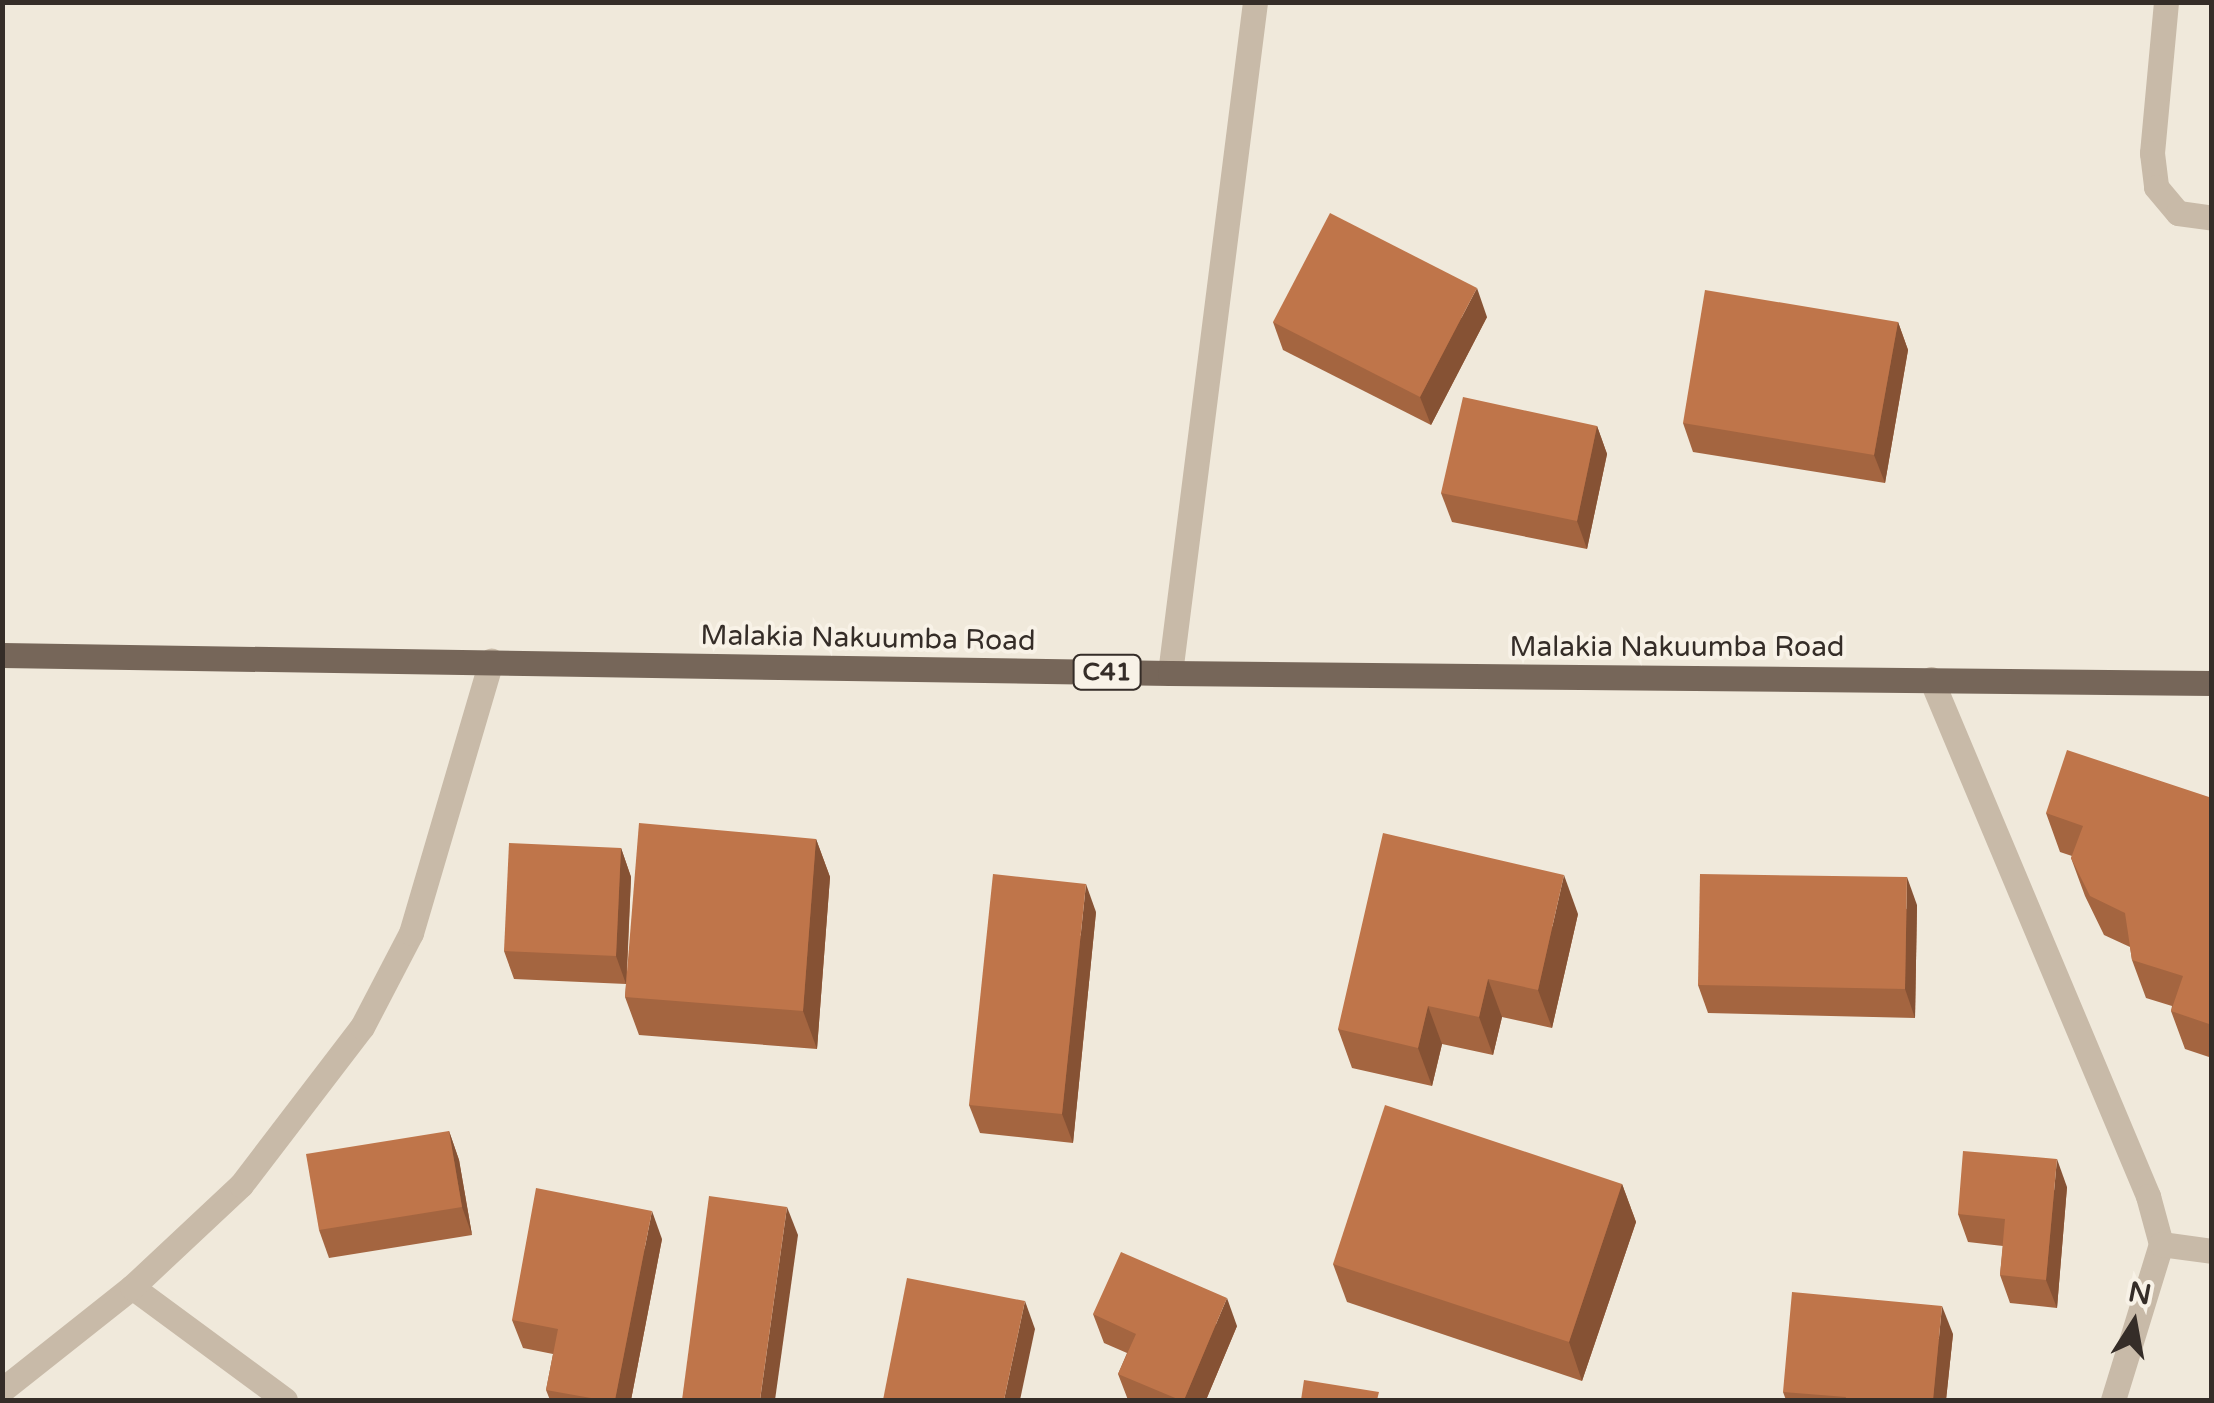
<!DOCTYPE html>
<style>
body{margin:0}
#map{position:relative;width:2214px;height:1403px;overflow:hidden;background:#f0e9db;font-family:"Varela Round",sans-serif}
div>[style]{position:absolute}
.service>*{height:25px;margin:-12.5px;padding:0 12.5px;transform-origin:12.5px;border-radius:12.5px;background:#c8baa8}
.primary>*{height:25px;margin:-12.5px;padding:0 12.5px;transform-origin:12.5px;border-radius:12.5px;background:#766659}
.wall>*{inset:0;background:#a46540}
.shaded-wall>*{inset:0;background:#865234}
.building>*{inset:0;background:#bf754a}
span{translate:-50% -50%;white-space:nowrap;text-align:center;line-height:1.15;-webkit-text-stroke:8px #f8f2e7;paint-order:stroke}
.shield-label span{padding:2px 8px;background:#f8f2e7;border:2px solid;border-radius:8px;-webkit-text-stroke-width:0}
.shield-label{font-size:25px;color:#352d28;font-weight:700}
.street-label{font-size:28px;color:#352d28}
.frame{position:absolute;inset:0;border:5px solid #352d28;pointer-events:none}
.north{position:absolute;left:2084px;top:1273px;width:100px;height:100px;-webkit-text-stroke:8px #f8f2e7;paint-order:stroke;rotate:11deg;font-size:28px;font-weight:700;line-height:40px;text-align:center;color:#352d28}
.north::after{content:'';display:block;margin:auto;width:35px;height:45px;background:#352d28;clip-path:polygon(50% 0,100% 100%,50% 72%,0 100%)}
</style>
<div id="map">
<div class="service">
<i style="left:2166px;top:2px;width:152px;rotate:95.3deg"></i>
<i style="left:2152px;top:153px;width:34px;rotate:83deg"></i>
<i style="left:2156px;top:187px;width:34px;rotate:50deg"></i>
<i style="left:2178px;top:213px;width:34px;rotate:8deg"></i>
<i style="left:1170px;top:673px;width:676px;rotate:-82.78deg"></i>
<i style="left:1931px;top:679px;width:561px;rotate:67.23deg"></i>
<i style="left:2148px;top:1196px;width:50px;rotate:74.8deg"></i>
<i style="left:2161px;top:1244px;width:163px;rotate:107.1deg"></i>
<i style="left:2161px;top:1244px;width:51px;rotate:7.8deg"></i>
<i style="left:132px;top:1287px;width:190px;rotate:36.4deg"></i>
<i style="left:2px;top:1390px;width:166px;rotate:-38.4deg"></i>
<i style="left:132px;top:1287px;width:149px;rotate:-43.1deg"></i>
<i style="left:241px;top:1185px;width:199px;rotate:-52.6deg"></i>
<i style="left:362px;top:1027px;width:106px;rotate:-62.5deg"></i>
<i style="left:411px;top:933px;width:284px;rotate:-73.6deg"></i>
</div>
<div class="primary">
<i style="left:2px;top:655px;width:1168px;rotate:0.88deg"></i>
<i style="left:1170px;top:673px;width:1042px;rotate:0.55deg"></i>
</div>
<div class="wall">
<i style="clip-path:polygon(1487px 317px,1431px 425px,1283px 350px,1273px 322px)"></i>
<i style="clip-path:polygon(1898px 322px,1908px 350px,1885px 483px,1693px 452px,1683px 423px)"></i>
<i style="clip-path:polygon(1597px 426px,1607px 454px,1587px 549px,1452px 522px,1441px 493px)"></i>
<i style="clip-path:polygon(2212px 798px,2212px 1058px,2185px 1049px,2171px 1011px,2172px 1006px,2146px 998px,2132px 960px,2130px 947px,2104px 935px,2085px 896px,2071px 858px,2072px 856px,2060px 852px,2046px 813px)"></i>
<i style="clip-path:polygon(816px 839px,830px 877px,817px 1049px,639px 1035px,625px 997px,626px 984px,514px 979px,504px 951px,621px 848px,631px 877px,627px 974px)"></i>
<i style="clip-path:polygon(1917px 905px,1915px 1018px,1708px 1013px,1698px 985px)"></i>
<i style="clip-path:polygon(1096px 912px,1073px 1143px,980px 1133px,969px 1105px)"></i>
<i style="clip-path:polygon(1578px 914px,1552px 1028px,1502px 1017px,1493px 1055px,1442px 1044px,1432px 1086px,1352px 1068px,1338px 1029px)"></i>
<i style="clip-path:polygon(449px 1131px,459px 1160px,472px 1235px,329px 1258px,319px 1230px)"></i>
<i style="clip-path:polygon(1622px 1184px,1636px 1222px,1582px 1381px,1347px 1302px,1333px 1264px)"></i>
<i style="clip-path:polygon(2067px 1187px,2057px 1308px,2010px 1303px,2000px 1275px,2003px 1246px,1968px 1242px,1958px 1214px)"></i>
<i style="clip-path:polygon(662px 1239px,631px 1400px,550px 1400px,546px 1390px,553px 1354px,523px 1348px,512px 1320px)"></i>
<i style="clip-path:polygon(1093px 1314px,1237px 1326px,1206px 1400px,1128px 1400px,1118px 1374px,1127px 1353px,1104px 1343px)"></i>
<i style="clip-path:polygon(1953px 1334px,1946px 1400px,1786px 1400px,1783px 1392px)"></i>
</div>
<div class="shaded-wall">
<i style="clip-path:polygon(1477px 288px,1487px 317px,1431px 425px,1420px 397px)"></i>
<i style="clip-path:polygon(1898px 322px,1908px 350px,1885px 483px,1874px 455px)"></i>
<i style="clip-path:polygon(1597px 426px,1607px 454px,1587px 549px,1577px 521px)"></i>
<i style="clip-path:polygon(816px 839px,830px 877px,817px 1049px,803px 1011px)"></i>
<i style="clip-path:polygon(621px 848px,631px 877px,626px 984px,616px 956px)"></i>
<i style="clip-path:polygon(1564px 875px,1578px 914px,1552px 1028px,1538px 990px)"></i>
<i style="clip-path:polygon(1907px 877px,1917px 905px,1915px 1018px,1905px 989px)"></i>
<i style="clip-path:polygon(1086px 884px,1096px 912px,1073px 1143px,1062px 1114px)"></i>
<i style="clip-path:polygon(1488px 979px,1502px 1017px,1493px 1055px,1479px 1017px)"></i>
<i style="clip-path:polygon(1428px 1006px,1442px 1044px,1432px 1086px,1418px 1048px)"></i>
<i style="clip-path:polygon(449px 1131px,459px 1160px,472px 1235px,462px 1207px)"></i>
<i style="clip-path:polygon(2057px 1159px,2067px 1187px,2057px 1308px,2046px 1280px)"></i>
<i style="clip-path:polygon(1622px 1184px,1636px 1222px,1582px 1381px,1569px 1342px)"></i>
<i style="clip-path:polygon(787px 1207px,798px 1235px,775px 1400px,760px 1400px)"></i>
<i style="clip-path:polygon(652px 1211px,662px 1239px,631px 1400px,615px 1400px)"></i>
<i style="clip-path:polygon(1227px 1298px,1237px 1326px,1206px 1400px,1184px 1400px)"></i>
<i style="clip-path:polygon(1025px 1301px,1035px 1329px,1020px 1400px,1004px 1400px)"></i>
<i style="clip-path:polygon(1942px 1306px,1953px 1334px,1946px 1400px,1933px 1400px)"></i>
</div>
<div class="building">
<i style="clip-path:polygon(1330px 213px,1477px 288px,1420px 397px,1273px 322px)"></i>
<i style="clip-path:polygon(1705px 290px,1898px 322px,1874px 455px,1683px 423px)"></i>
<i style="clip-path:polygon(1463px 397px,1597px 426px,1577px 521px,1441px 493px)"></i>
<i style="clip-path:polygon(2067px 750px,2212px 798px,2212px 1025px,2171px 1011px,2183px 976px,2132px 960px,2125px 913px,2090px 896px,2071px 858px,2083px 826px,2046px 813px)"></i>
<i style="clip-path:polygon(639px 823px,816px 839px,803px 1011px,625px 997px)"></i>
<i style="clip-path:polygon(1383px 833px,1564px 875px,1538px 990px,1488px 979px,1479px 1017px,1428px 1006px,1418px 1048px,1338px 1029px)"></i>
<i style="clip-path:polygon(509px 843px,621px 848px,616px 956px,504px 951px)"></i>
<i style="clip-path:polygon(993px 874px,1086px 884px,1062px 1114px,969px 1105px)"></i>
<i style="clip-path:polygon(1700px 874px,1907px 877px,1905px 989px,1698px 985px)"></i>
<i style="clip-path:polygon(1385px 1105px,1622px 1184px,1569px 1342px,1333px 1264px)"></i>
<i style="clip-path:polygon(449px 1131px,462px 1207px,319px 1230px,306px 1154px)"></i>
<i style="clip-path:polygon(1963px 1151px,2057px 1159px,2046px 1280px,2000px 1275px,2005px 1219px,1958px 1214px)"></i>
<i style="clip-path:polygon(536px 1188px,652px 1211px,615px 1400px,602px 1400px,546px 1390px,558px 1329px,512px 1320px)"></i>
<i style="clip-path:polygon(709px 1196px,787px 1207px,760px 1400px,682px 1400px)"></i>
<i style="clip-path:polygon(1121px 1252px,1227px 1298px,1184px 1400px,1180px 1400px,1118px 1374px,1136px 1334px,1093px 1314px)"></i>
<i style="clip-path:polygon(907px 1278px,1025px 1301px,1004px 1400px,883px 1400px)"></i>
<i style="clip-path:polygon(1792px 1292px,1942px 1306px,1933px 1400px,1845px 1400px,1846px 1397px,1783px 1392px)"></i>
<i style="clip-path:polygon(1304px 1380px,1379px 1392px,1377px 1400px,1301px 1400px)"></i>
</div>
<div class="shield-label">
<span style="left:1107px;top:672px">C41</span>
</div>
<div class="street-label">
<span style="left:868px;top:638px;rotate:1deg">Malakia Nakuumba Road</span>
<span style="left:1677px;top:647px">Malakia Nakuumba Road</span>
</div>
<div class="frame"></div>
<div class="north">N</div>
</div>
